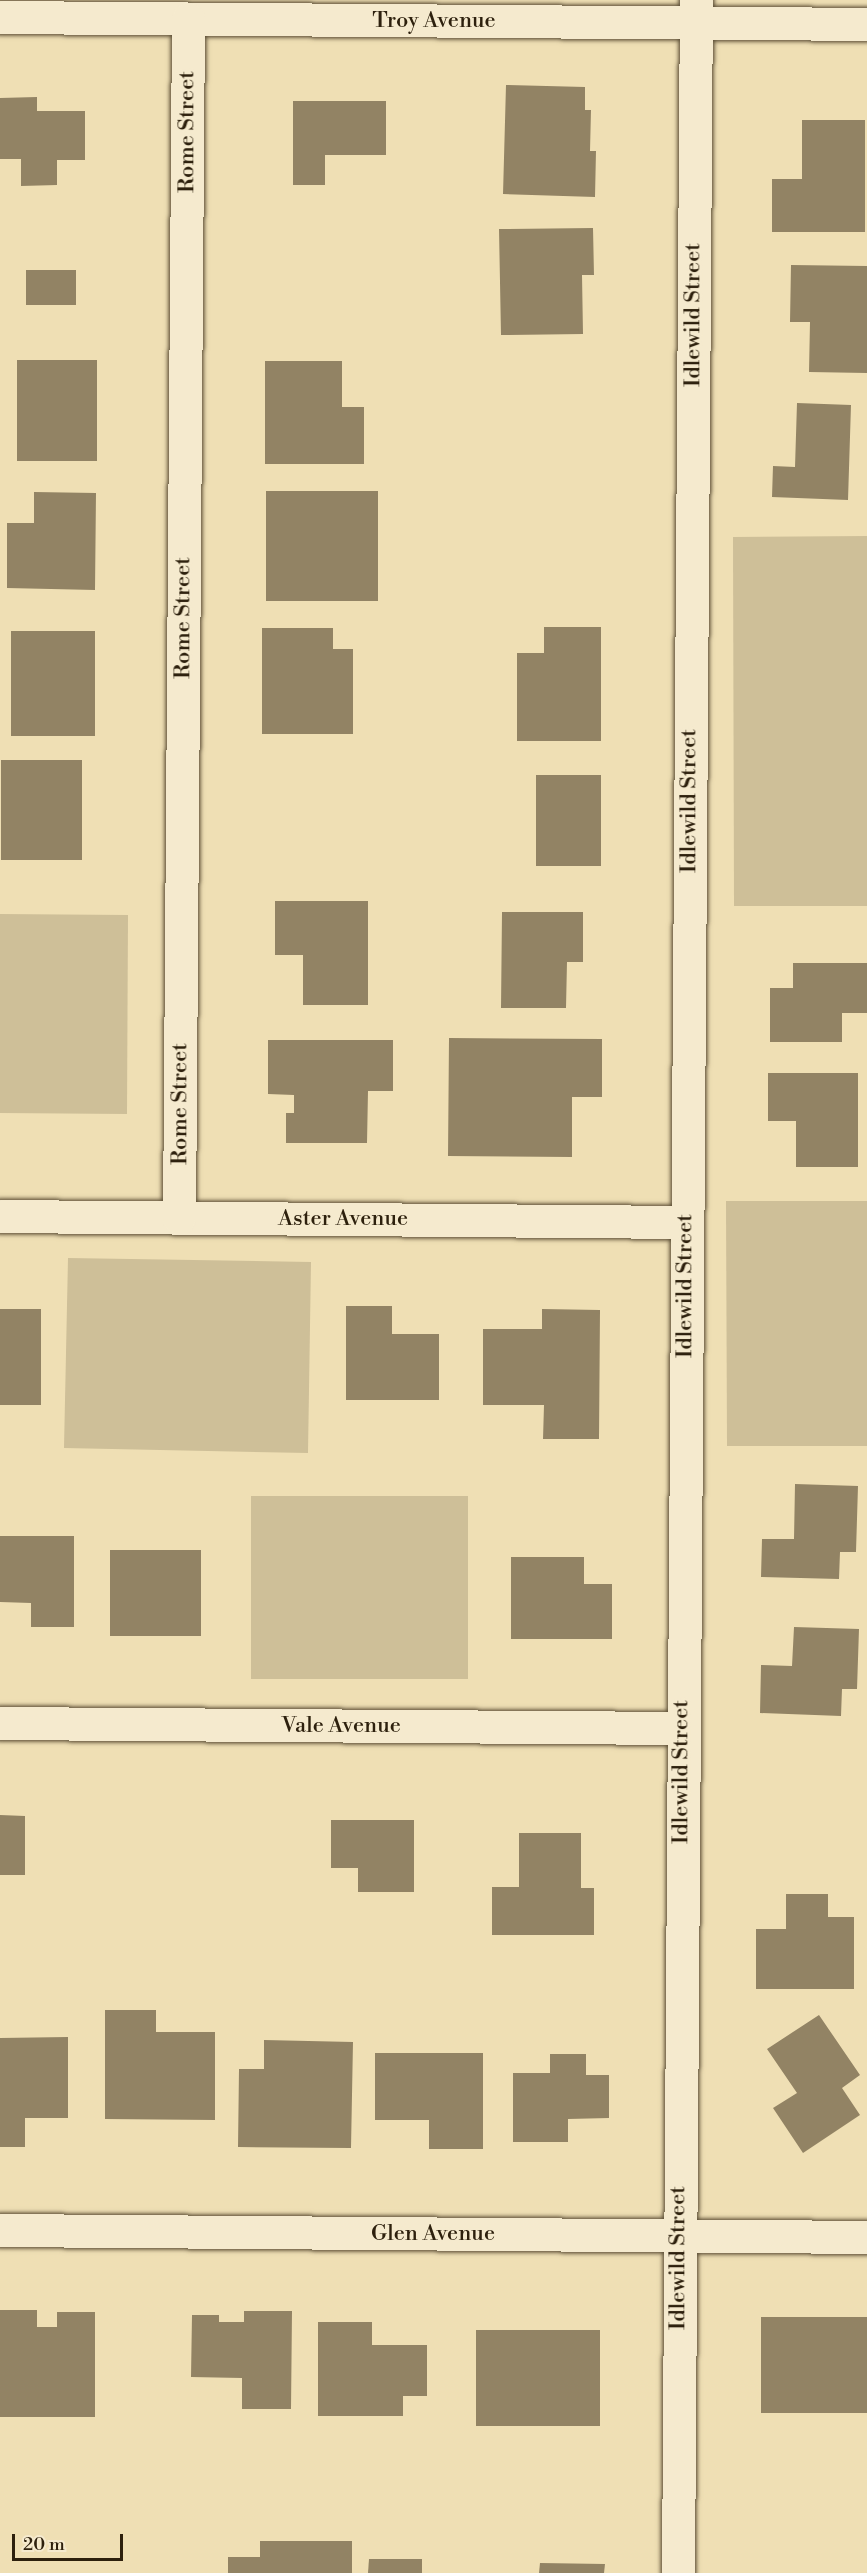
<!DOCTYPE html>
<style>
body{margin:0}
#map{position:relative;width:867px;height:2573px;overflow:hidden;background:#efdfb4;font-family:"Libre Bodoni",serif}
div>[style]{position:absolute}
.green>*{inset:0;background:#cebf98}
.building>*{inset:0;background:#928364}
.roads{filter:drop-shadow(0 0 2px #5e5037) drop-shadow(0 0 2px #5e5037)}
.minor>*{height:33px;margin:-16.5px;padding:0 16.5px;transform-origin:16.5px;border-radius:16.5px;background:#f5eace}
span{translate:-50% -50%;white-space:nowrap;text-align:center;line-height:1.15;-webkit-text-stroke:5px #f5eace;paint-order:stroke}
.street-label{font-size:22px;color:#2d200d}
.scale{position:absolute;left:12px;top:2534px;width:111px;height:27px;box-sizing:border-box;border:3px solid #2d200d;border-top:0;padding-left:8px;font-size:18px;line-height:21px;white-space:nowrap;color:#2d200d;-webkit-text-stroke:4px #f5eace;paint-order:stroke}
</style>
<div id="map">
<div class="green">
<i style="clip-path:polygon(867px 536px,867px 906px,734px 906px,733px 537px)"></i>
<i style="clip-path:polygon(0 914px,128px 915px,127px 1114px,0 1113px)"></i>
<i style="clip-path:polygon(726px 1201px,867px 1201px,867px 1446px,727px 1446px)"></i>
<i style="clip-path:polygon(68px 1258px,311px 1262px,308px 1453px,64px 1448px)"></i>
<i style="clip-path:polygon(251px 1496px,468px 1496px,468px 1679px,251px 1679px)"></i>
</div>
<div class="building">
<i style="clip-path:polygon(506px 85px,585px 87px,585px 110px,591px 110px,590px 151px,596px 151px,595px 197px,503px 194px)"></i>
<i style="clip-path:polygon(37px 97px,37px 111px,85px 111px,85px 160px,57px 160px,57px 185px,21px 186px,21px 159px,0 159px,0 98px)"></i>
<i style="clip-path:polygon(293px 101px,386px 101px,386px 155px,325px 155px,325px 185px,293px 185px)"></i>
<i style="clip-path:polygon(802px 120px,865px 120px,865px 232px,772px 232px,772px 179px,802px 179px)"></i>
<i style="clip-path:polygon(593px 228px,594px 275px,582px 275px,583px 334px,501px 335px,499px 229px)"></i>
<i style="clip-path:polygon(791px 265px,867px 266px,867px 373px,809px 372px,810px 322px,790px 322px)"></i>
<i style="clip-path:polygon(26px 270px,76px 270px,76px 305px,26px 305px)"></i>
<i style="clip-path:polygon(17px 360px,97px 360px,97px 461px,17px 461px)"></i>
<i style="clip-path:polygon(265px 361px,342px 361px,342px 407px,364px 407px,364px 464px,265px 464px)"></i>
<i style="clip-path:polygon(797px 403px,851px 405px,848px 500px,772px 497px,773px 466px,795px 467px)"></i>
<i style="clip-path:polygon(266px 491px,378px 491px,378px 601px,266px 601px)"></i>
<i style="clip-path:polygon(34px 492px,96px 493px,95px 590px,7px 588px,7px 523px,34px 523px)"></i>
<i style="clip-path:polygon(544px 627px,601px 627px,601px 741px,517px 741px,517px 653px,544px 653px)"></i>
<i style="clip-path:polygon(262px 628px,333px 628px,333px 649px,353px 649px,353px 734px,262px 734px)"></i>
<i style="clip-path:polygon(11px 631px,95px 631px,95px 736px,11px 736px)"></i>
<i style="clip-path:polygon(1px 760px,82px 760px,82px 860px,1px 860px)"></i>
<i style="clip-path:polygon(536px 775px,601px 775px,601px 866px,536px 866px)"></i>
<i style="clip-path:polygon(275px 901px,368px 901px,368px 1005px,303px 1005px,303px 955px,275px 955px)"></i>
<i style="clip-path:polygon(502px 912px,583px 912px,583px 962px,567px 962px,566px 1008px,501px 1008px)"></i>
<i style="clip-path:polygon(793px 963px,867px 963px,867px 1013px,842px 1013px,842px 1042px,770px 1042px,770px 988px,793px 988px)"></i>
<i style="clip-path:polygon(449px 1038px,602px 1039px,602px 1097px,572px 1097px,572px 1157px,448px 1156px)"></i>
<i style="clip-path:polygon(268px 1040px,393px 1040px,393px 1091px,368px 1091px,367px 1143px,286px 1143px,286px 1113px,294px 1113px,294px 1095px,268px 1094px)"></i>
<i style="clip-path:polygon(768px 1073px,858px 1073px,858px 1167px,796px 1167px,796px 1121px,768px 1121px)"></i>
<i style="clip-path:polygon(346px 1306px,392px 1306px,392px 1334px,439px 1334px,439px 1400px,346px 1400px)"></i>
<i style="clip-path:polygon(0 1309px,41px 1309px,41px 1405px,0 1405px)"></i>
<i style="clip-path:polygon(542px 1309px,600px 1310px,599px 1439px,543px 1439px,544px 1405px,483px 1405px,483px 1329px,542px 1329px)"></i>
<i style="clip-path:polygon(795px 1484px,858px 1486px,856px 1552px,840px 1552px,839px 1579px,761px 1577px,762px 1539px,794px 1539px)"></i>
<i style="clip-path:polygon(0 1536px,74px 1536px,74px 1627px,31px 1627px,31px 1603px,0 1602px)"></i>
<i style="clip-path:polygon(110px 1550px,201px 1550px,201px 1636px,110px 1636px)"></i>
<i style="clip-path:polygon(511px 1557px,584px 1557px,584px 1584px,612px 1584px,612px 1639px,511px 1639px)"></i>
<i style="clip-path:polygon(794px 1627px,859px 1629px,857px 1689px,842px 1689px,841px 1716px,760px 1713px,761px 1665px,792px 1666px)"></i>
<i style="clip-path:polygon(0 1815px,25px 1816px,25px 1875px,0 1875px)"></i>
<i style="clip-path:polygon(331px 1820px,414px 1820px,414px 1892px,358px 1892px,358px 1868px,331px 1868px)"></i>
<i style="clip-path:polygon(519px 1833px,581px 1833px,581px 1888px,594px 1888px,594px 1935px,492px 1935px,492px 1887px,519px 1887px)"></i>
<i style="clip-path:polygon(786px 1894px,828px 1894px,828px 1917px,854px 1917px,854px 1989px,756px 1989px,756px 1929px,786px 1929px)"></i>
<i style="clip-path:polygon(105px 2010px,156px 2010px,156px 2032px,215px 2032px,215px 2120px,105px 2119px)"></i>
<i style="clip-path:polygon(819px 2015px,860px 2075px,842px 2088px,860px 2115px,803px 2153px,773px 2108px,797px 2093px,767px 2049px)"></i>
<i style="clip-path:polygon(68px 2037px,68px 2118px,25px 2118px,25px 2147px,0 2147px,0 2038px)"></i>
<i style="clip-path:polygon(264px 2040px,353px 2042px,351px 2148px,238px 2147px,239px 2069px,264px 2069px)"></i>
<i style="clip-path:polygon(375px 2053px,483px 2053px,483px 2149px,429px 2149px,429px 2120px,375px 2120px)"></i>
<i style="clip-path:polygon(550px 2054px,586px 2054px,586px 2075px,609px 2075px,609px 2118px,568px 2119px,568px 2142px,513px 2142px,513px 2073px,550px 2073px)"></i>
<i style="clip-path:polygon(0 2310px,37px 2310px,37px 2327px,57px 2327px,57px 2312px,95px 2312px,95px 2417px,0 2417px)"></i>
<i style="clip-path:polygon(244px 2311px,292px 2311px,291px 2409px,242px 2409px,242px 2378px,191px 2377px,192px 2315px,219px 2315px,219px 2322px,244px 2322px)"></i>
<i style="clip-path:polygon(761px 2317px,867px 2317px,867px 2413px,761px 2413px)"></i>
<i style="clip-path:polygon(318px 2322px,372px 2322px,372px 2345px,427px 2345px,427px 2396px,403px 2396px,403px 2416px,318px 2416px)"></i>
<i style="clip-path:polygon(476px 2330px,600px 2330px,600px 2426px,476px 2426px)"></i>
<i style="clip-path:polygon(260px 2541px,352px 2541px,352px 2573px,228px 2573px,228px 2557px,260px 2557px)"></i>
<i style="clip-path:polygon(369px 2559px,422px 2559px,422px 2573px,368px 2573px)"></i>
<i style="clip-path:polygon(540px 2563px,605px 2564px,604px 2573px,539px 2573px)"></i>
</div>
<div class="roads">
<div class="minor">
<i style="left:0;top:17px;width:867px;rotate:0.46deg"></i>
<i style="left:0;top:1216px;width:686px;rotate:0.5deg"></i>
<i style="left:179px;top:1218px;width:1199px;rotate:-89.57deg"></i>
<i style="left:0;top:1723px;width:682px;rotate:0.42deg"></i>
<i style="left:0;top:2230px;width:867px;rotate:0.46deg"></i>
<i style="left:678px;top:2573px;width:2573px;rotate:-89.6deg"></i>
</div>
</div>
<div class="street-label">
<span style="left:434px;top:21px">Troy Avenue</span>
<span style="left:187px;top:132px;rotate:-90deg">Rome Street</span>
<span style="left:693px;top:315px;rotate:-90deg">Idlewild Street</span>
<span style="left:183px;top:618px;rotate:-90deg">Rome Street</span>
<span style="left:689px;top:801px;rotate:-90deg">Idlewild Street</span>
<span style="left:180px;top:1104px;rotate:-90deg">Rome Street</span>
<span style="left:343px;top:1219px">Aster Avenue</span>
<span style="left:685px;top:1286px;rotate:-90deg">Idlewild Street</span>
<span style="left:341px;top:1726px">Vale Avenue</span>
<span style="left:681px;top:1772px;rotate:-90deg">Idlewild Street</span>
<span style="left:433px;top:2234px">Glen Avenue</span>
<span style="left:678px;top:2258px;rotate:-90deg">Idlewild Street</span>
</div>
<div class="scale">20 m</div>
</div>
